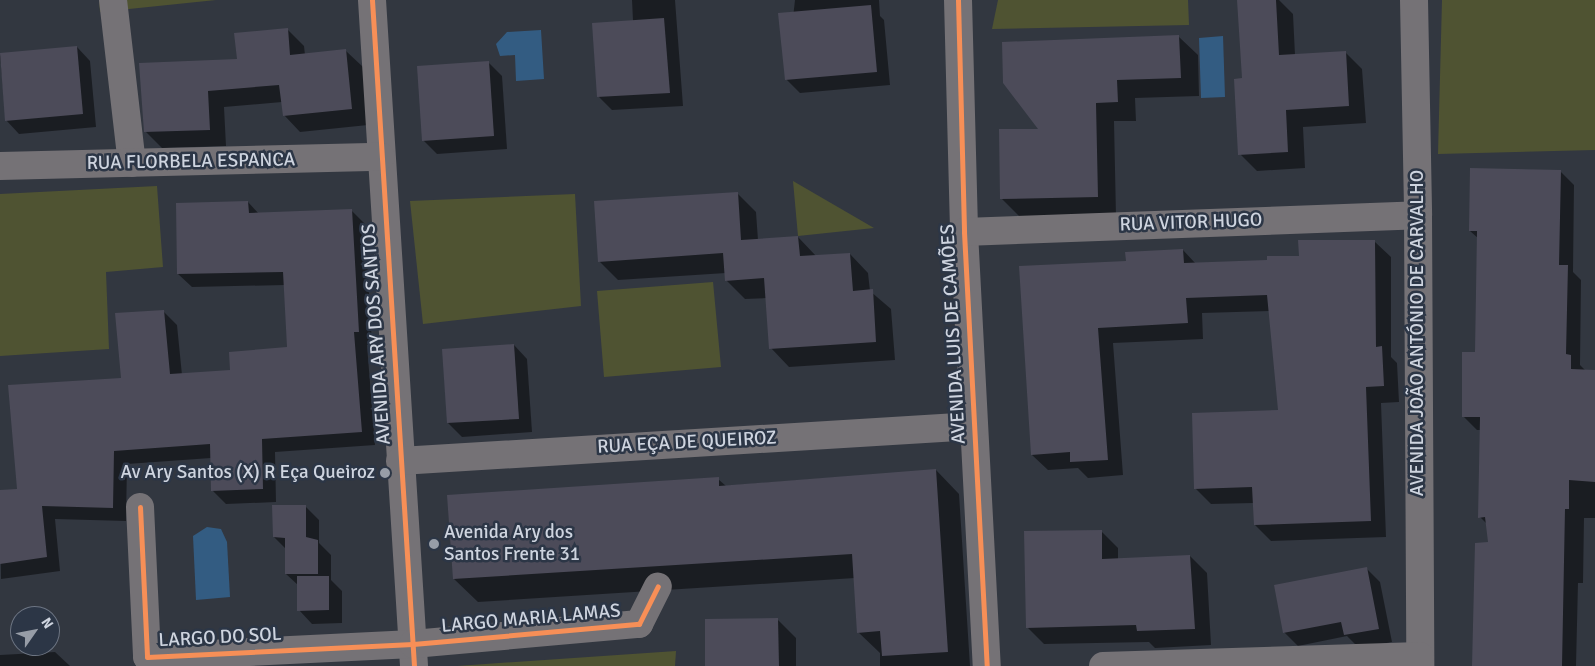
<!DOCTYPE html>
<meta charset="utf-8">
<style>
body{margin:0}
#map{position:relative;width:1595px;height:666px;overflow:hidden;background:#323740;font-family:Signika,sans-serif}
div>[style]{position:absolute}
.green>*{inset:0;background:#4f5332}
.water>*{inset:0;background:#335c82}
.shadow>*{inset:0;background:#0007}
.building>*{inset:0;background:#4c4b59}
.minor>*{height:28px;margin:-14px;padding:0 14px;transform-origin:14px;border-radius:14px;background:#757276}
.cycleway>*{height:5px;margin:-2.5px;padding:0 2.5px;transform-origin:2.5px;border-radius:2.5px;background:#f78f57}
.dots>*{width:14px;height:14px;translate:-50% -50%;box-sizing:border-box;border:2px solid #2c3646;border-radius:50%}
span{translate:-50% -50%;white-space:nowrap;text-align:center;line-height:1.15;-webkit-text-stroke:5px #2c3646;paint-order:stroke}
.street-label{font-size:19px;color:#ced4df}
.poi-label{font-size:19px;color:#ced4df}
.right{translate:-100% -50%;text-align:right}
.left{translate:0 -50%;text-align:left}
.north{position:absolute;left:10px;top:606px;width:50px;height:50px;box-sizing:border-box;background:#2c3646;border:1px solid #6d7583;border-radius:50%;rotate:57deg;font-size:14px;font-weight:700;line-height:20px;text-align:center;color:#ced4df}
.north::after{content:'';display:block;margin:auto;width:18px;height:22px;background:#979da7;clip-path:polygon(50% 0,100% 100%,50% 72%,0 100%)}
</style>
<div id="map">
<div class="green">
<i style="clip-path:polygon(99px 0,216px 0,100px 12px)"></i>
<i style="clip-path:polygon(998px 0,1188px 0,1189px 25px,992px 29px)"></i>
<i style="clip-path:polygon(1442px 0,1595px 0,1595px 150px,1438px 154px)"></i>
<i style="clip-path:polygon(793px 181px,874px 228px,798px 236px)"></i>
<i style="clip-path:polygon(157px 186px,163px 267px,106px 272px,109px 349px,0 356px,0 194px)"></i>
<i style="clip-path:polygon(575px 194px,581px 306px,423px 324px,410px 201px)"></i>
<i style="clip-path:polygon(713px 282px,721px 367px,604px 377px,597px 291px)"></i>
<i style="clip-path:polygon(676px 651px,675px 666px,457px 666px)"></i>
</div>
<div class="water">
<i style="clip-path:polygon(541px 30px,544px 79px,516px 81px,515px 55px,500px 56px,496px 44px,507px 32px)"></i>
<i style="clip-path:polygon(1223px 36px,1225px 97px,1201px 98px,1199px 38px)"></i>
<i style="clip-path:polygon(207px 527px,221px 529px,227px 542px,230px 597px,196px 600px,193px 536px)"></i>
</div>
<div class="shadow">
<i style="clip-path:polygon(632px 0,675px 0,683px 106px,612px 110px,599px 97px,633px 21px)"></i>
<i style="clip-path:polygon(795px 0,879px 0,880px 16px,884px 20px,890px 85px,800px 93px,786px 79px)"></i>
<i style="clip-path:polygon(1239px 0,1279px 0,1293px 14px,1295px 55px,1345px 52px,1362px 69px,1366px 123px,1303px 127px,1305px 168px,1257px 171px,1240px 154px,1244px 79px)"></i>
<i style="clip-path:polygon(287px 29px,304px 46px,305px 55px,346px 51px,363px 67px,368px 125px,300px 132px,284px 115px,282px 102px,224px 107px,226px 146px,162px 148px,145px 131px,238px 60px)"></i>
<i style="clip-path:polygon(1179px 37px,1198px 55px,1199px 96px,1135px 98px,1136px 121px,1114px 121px,1116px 216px,1020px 217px,1001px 198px,1040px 130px)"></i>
<i style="clip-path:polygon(77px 47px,90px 61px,96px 127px,19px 134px,6px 120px,0 54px)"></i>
<i style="clip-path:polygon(488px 62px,502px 76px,507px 149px,437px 154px,423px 140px)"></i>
<i style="clip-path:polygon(1560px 171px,1574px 185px,1573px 272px,1581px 280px,1580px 365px,1585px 370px,1595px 371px,1595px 518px,1584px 518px,1583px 583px,1578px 583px,1576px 666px,1473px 666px,1490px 544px,1488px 525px,1480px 517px,1481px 430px,1477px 430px,1463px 416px,1476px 354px,1479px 239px,1470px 231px)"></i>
<i style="clip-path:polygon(737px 193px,756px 212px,758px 240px,798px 237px,816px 256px,850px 254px,868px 273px,870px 291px,891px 309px,895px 360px,789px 367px,771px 348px,767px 298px,745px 299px,726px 280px,726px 273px,618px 280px,599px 261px)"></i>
<i style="clip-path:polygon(248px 202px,259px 214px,351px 210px,365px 224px,372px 345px,367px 345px,375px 445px,275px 452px,276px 502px,226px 504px,213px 491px,211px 458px,127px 464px,126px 521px,55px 519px,60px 571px,1px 579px,0 491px,18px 490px,122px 379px,164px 312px,177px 325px,182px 375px,231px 372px,289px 348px,285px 285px,192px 287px,178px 274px)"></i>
<i style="clip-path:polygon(1375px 242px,1391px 257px,1391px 357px,1397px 363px,1399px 402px,1381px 403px,1386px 537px,1271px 541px,1255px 525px,1254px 503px,1211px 504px,1195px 488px,1279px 412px,1270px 311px,1202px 313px,1203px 339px,1113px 343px,1123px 475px,1088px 478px,1078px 468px,1048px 470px,1032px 455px,1127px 262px,1183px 250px,1196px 264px,1269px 262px)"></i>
<i style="clip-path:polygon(514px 345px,527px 359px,532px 432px,462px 437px,448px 423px)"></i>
<i style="clip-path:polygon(936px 470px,959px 494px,970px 666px,880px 666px,880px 653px,858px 632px,855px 578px,478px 602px,454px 579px,718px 479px,726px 486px)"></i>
<i style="clip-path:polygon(305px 506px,319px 520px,319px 543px,331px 555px,331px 580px,342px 591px,342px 623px,312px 624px,299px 610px,299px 586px,286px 574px,286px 549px,274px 537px)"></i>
<i style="clip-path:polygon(1101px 531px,1118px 548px,1118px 560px,1190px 556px,1207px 573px,1211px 645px,1155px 648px,1149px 642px,1044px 644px,1028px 628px)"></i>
<i style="clip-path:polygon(1366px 568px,1380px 582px,1392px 642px,1359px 648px,1347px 636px,1298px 646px,1284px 632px)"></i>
<i style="clip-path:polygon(777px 619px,796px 638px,796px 666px,707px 666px)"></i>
<i style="clip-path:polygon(55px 652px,70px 666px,0 666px,0 655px)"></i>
</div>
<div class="building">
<i style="clip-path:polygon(1237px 0,1276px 0,1279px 55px,1346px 51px,1349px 106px,1286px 110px,1288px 152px,1238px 155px,1234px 79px,1242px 78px)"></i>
<i style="clip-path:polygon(871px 5px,877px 72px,785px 80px,778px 13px)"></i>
<i style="clip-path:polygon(664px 18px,670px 93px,597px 97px,592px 23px)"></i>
<i style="clip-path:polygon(288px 28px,290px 55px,346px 49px,352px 109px,283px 116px,279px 85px,208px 91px,210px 130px,144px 132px,139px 63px,237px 59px,234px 33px)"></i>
<i style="clip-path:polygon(1179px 35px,1181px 78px,1117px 80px,1118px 102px,1096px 103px,1098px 197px,1000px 199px,999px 129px,1038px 129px,1003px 83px,1002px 42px)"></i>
<i style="clip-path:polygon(77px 46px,83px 114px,5px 121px,0 53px)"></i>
<i style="clip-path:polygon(489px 61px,494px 136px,422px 141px,417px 66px)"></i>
<i style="clip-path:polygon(1470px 168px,1561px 170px,1559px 265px,1568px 265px,1566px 354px,1571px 355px,1571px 369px,1595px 370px,1595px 482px,1569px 480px,1569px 509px,1565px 509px,1562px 666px,1472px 666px,1475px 543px,1488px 542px,1485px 517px,1478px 518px,1480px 417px,1462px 417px,1462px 352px,1475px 352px,1477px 231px,1469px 231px)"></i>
<i style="clip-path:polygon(738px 192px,741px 240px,798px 236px,800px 256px,850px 253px,853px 291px,873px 289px,876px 342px,769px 349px,764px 278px,725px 281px,723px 253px,598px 262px,594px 201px)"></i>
<i style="clip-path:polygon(248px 201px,249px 213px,352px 209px,359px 332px,354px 332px,362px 432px,262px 439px,263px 489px,211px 491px,210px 444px,114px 451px,113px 508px,42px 506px,47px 557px,0 564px,0 490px,17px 489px,8px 385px,121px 378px,115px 313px,164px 310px,170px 374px,230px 370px,229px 352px,287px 347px,283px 272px,177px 274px,176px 203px)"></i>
<i style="clip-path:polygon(1298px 240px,1375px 240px,1376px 347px,1382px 346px,1384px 386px,1366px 387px,1371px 521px,1254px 525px,1252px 487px,1194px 489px,1192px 413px,1278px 410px,1267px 295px,1186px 298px,1188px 323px,1098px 328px,1108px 460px,1070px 462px,1070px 452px,1031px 455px,1019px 266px,1126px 261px,1125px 252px,1183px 249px,1184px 263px,1267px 260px,1267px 256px,1299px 256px)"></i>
<i style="clip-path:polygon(514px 344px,519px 419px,447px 423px,442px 349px)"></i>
<i style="clip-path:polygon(936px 469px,948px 652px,882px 656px,880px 631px,857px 633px,852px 554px,453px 579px,447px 495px,719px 477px,719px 486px)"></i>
<i style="clip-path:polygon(272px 505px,306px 505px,306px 537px,318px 540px,318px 574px,285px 574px,285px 538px,273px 537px)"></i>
<i style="clip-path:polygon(1102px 530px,1102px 559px,1190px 555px,1195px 629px,1137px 631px,1136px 625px,1026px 628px,1024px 531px)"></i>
<i style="clip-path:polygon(1367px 567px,1379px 629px,1344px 635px,1341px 622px,1283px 633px,1274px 585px)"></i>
<i style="clip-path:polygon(297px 576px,329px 576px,329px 610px,297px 611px)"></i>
<i style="clip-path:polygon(778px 618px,779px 666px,705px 666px,705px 619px)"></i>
</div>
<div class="minor">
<i style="left:113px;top:0;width:164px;rotate:83.4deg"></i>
<i style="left:372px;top:0;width:667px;rotate:86.39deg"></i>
<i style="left:958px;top:0;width:232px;rotate:88.5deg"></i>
<i style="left:964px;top:232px;width:435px;rotate:87deg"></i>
<i style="left:1414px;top:0;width:215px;rotate:88.9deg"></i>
<i style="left:1418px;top:215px;width:451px;rotate:89.7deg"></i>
<i style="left:0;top:166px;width:381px;rotate:-1.4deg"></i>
<i style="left:964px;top:232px;width:454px;rotate:-2.1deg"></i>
<i style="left:400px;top:461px;width:575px;rotate:-3.49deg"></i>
<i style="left:140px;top:507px;width:150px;rotate:87.3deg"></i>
<i style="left:147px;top:657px;width:266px;rotate:-2.8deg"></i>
<i style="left:413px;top:644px;width:227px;rotate:-5.1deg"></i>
<i style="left:639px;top:624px;width:42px;rotate:-63.4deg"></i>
<i style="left:1103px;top:666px;width:317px;rotate:-1.8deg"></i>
</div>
<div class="cycleway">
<i style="left:372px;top:0;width:667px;rotate:86.39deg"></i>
<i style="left:958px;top:0;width:232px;rotate:88.5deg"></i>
<i style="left:964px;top:232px;width:435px;rotate:87deg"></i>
<i style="left:140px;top:507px;width:150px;rotate:87.3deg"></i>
<i style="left:147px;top:657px;width:266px;rotate:-2.8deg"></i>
<i style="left:413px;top:644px;width:227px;rotate:-5.1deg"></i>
<i style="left:639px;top:624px;width:42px;rotate:-63.4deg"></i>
</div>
<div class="dots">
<i style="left:385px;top:473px;background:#979da7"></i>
<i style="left:434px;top:544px;background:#979da7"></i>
</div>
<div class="street-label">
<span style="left:191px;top:162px;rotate:-1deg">RUA FLORBELA ESPANCA</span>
<span style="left:1191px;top:223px;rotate:-2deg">RUA VITOR HUGO</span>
<span style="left:1418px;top:333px;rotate:-90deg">AVENIDA JOÃO ANTÓNIO DE CARVALHO</span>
<span style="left:377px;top:334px;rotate:-94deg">AVENIDA ARY DOS SANTOS</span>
<span style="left:954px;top:334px;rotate:-93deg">AVENIDA LUIS DE CAMÕES</span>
<span style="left:687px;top:443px;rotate:-3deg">RUA EÇA DE QUEIROZ</span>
<span style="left:531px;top:619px;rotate:-5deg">LARGO MARIA LAMAS</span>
<span style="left:220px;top:638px;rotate:-3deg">LARGO DO SOL</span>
</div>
<div class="poi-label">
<span class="right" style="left:375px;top:473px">Av Ary Santos (X) R Eça Queiroz</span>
<span class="left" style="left:444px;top:544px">Avenida Ary dos<br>Santos Frente 31</span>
</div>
<div class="north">N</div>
</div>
